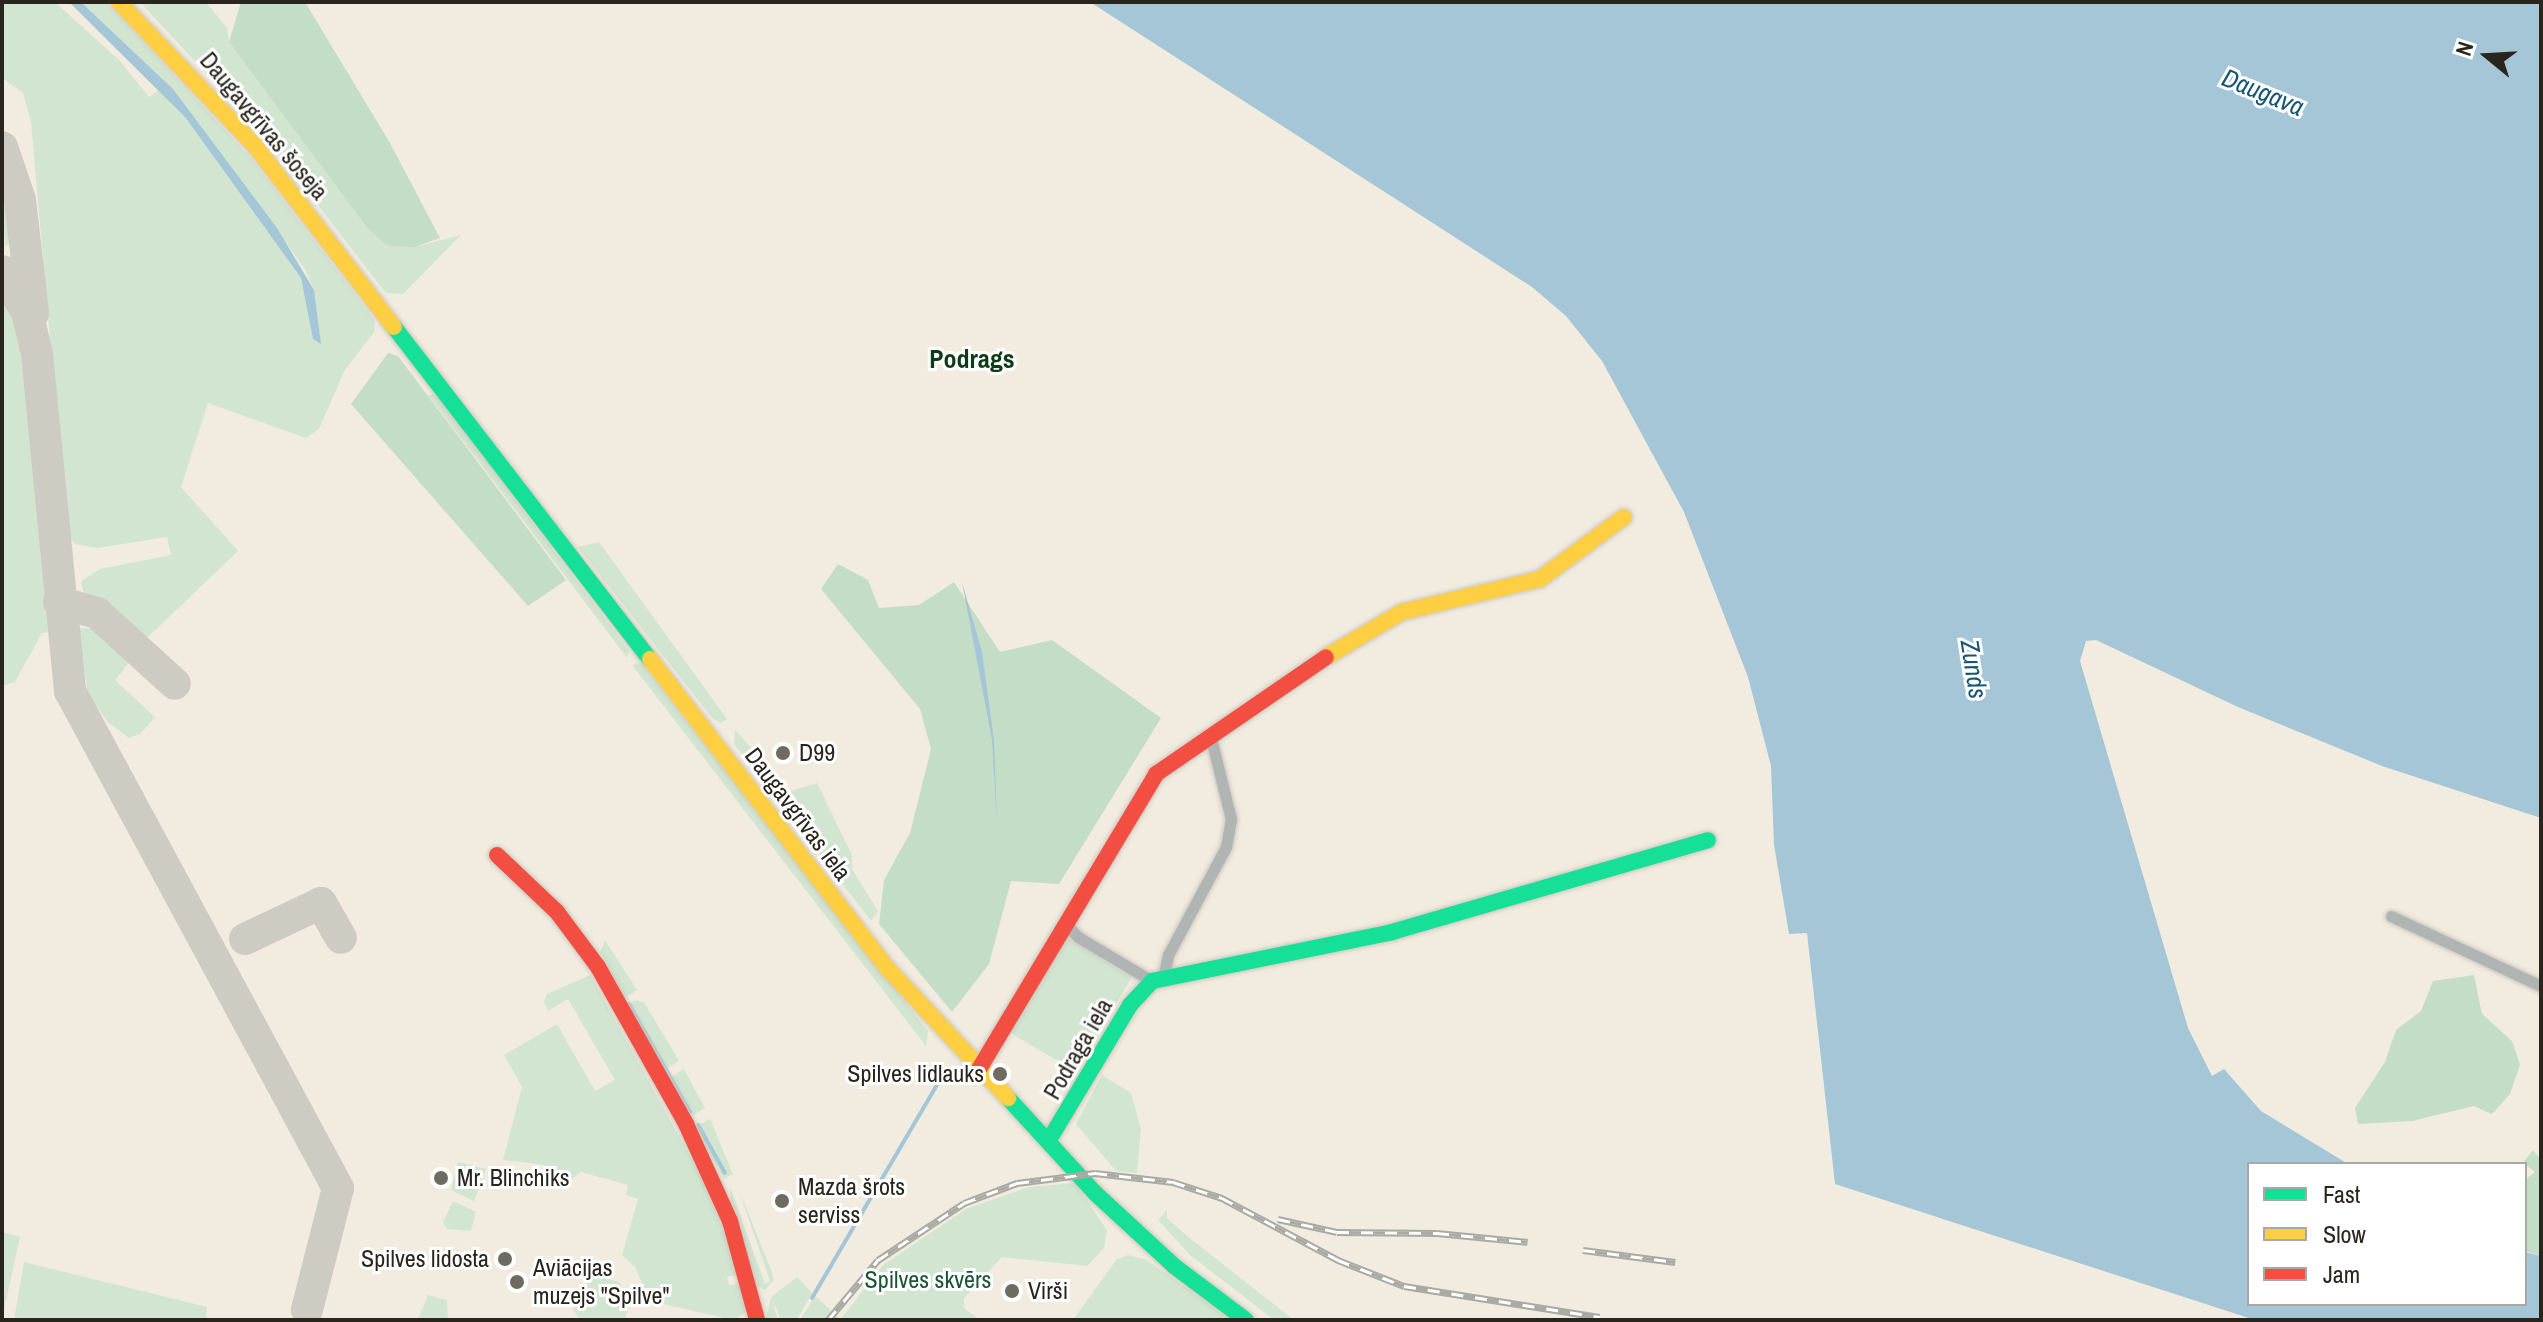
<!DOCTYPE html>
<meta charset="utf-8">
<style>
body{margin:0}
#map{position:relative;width:2543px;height:1322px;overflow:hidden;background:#f2ece0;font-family:"Archivo Narrow",sans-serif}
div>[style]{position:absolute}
.green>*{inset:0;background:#d2e5d1}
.forest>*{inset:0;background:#c4ddc6}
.water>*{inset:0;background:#a4c6d6}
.stream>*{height:4px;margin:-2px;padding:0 2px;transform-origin:2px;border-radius:2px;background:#a4c6d6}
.taxiway>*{height:32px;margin:-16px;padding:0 16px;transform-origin:16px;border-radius:16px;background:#cecbc2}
.roads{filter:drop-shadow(0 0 2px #ccc7bf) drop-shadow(0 0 2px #ccc7bf)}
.street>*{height:11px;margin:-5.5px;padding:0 5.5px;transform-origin:5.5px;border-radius:5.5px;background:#b0b4b3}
.fast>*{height:16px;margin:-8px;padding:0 8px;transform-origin:8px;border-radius:8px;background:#16e098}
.slow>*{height:16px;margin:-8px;padding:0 8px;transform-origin:8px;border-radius:8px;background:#ffcf43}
.jam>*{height:16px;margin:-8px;padding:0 8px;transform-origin:8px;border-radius:8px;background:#f24e42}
.rail>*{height:7px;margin-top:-3.5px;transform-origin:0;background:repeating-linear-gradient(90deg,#fff 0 12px,#aaaaa4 0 24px);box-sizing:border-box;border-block:2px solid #aaaaa4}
.dots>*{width:22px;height:22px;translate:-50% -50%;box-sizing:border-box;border:4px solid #fff;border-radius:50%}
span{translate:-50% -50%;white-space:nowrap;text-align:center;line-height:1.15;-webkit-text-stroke:6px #fff;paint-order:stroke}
.street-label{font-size:24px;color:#29251d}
.poi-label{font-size:24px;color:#29251d}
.left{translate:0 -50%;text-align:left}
.right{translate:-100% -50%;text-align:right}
.park-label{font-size:24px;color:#1b5437}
.water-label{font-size:26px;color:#185774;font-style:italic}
.neighbourhood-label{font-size:26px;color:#0f3b16;font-weight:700}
.frame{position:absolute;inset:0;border:4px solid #29251d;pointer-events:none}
.legend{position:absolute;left:2247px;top:1162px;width:280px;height:144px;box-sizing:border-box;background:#fff;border:2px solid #a9a8a5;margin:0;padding:10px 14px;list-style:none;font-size:24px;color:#29251d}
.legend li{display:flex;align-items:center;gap:16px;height:40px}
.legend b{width:40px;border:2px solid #a9a8a5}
.north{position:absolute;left:2447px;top:16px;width:80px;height:80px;-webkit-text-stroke:6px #fff;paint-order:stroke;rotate:288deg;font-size:22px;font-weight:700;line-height:32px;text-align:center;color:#29251d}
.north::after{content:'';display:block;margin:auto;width:28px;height:36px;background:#29251d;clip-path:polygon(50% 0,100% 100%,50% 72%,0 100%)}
</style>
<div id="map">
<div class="green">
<i style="clip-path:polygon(2px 2px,55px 2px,120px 61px,149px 97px,159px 90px,185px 117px,301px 278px,313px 338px,314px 290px,305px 269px,173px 89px,81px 2px,106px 2px,251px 158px,374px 319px,375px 331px,345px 370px,319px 429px,306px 438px,208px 403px,181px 487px,238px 551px,146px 639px,83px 591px,81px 581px,100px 569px,171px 555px,167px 537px,98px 548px,75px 544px,67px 533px,31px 122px,23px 93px,2px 78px)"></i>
<i style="clip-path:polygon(140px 2px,206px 2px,227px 28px,229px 42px,310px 148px,415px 247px,461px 235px,403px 294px,386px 293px,263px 134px)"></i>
<i style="clip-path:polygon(2px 172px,14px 226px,14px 238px,5px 247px)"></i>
<i style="clip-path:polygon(2px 292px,19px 323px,26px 354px,51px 632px,42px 633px,15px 682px,2px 686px)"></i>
<i style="clip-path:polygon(436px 394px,629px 651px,627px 658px,428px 395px)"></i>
<i style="clip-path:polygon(599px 542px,727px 719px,721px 723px,713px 719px,578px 547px)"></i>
<i style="clip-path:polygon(77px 628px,99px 629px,132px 659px,115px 680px,155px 717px,140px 734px,129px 738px,108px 722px,88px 695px)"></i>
<i style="clip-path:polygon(641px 663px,928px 1031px,926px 1046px,632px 665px)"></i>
<i style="clip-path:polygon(735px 729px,788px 792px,817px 783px,852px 855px,852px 869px,878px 911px,871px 921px,734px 744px)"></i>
<i style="clip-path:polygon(1066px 937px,1132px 977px,1076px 1072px,1009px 1032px)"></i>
<i style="clip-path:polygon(605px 940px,637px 990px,625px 998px,600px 952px)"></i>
<i style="clip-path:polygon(590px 975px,706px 1185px,741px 1274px,727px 1277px,729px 1285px,740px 1284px,748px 1311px,733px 1320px,650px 1301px,635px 1267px,622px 1255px,638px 1199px,626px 1195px,628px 1185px,581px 1172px,572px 1179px,543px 1171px,544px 1165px,503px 1160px,522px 1087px,504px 1055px,557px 1024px,595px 1091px,615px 1080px,568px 999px,548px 1011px,544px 1002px,547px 994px)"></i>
<i style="clip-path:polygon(635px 1000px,644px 1002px,679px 1061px,666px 1069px,661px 1068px,626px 1007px)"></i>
<i style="clip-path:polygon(684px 1069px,705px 1108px,692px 1116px,687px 1116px,668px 1079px)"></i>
<i style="clip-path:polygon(1102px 1075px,1131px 1093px,1141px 1129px,1137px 1173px,1116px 1171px,1076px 1124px)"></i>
<i style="clip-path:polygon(710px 1119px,733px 1174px,724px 1179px,697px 1133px,698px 1125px)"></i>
<i style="clip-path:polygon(458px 1162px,486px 1169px,474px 1201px,451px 1190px)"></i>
<i style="clip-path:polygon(1075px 1183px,1107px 1230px,1104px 1248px,1087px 1266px,1002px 1257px,964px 1298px,964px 1308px,980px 1320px,800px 1320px,815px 1296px,841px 1319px,883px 1265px,966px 1209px,1029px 1187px)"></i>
<i style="clip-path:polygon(737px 1185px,772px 1272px,774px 1280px,765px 1290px,757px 1286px,731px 1207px,730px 1187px,765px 1284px,770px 1281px)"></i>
<i style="clip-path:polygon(453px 1201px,476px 1212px,471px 1231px,447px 1229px,443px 1222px)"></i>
<i style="clip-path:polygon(1167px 1210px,1167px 1218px,1187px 1236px,1294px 1320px,1274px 1320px,1190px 1255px,1158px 1220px)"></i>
<i style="clip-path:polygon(2px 1232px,20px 1237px,2px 1319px)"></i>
<i style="clip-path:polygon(1128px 1255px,1147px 1260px,1231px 1320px,1073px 1320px,1116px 1260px)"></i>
<i style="clip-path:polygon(24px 1262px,207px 1307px,206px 1320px,14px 1320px)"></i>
<i style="clip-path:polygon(598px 1276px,619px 1282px,630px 1301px,625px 1320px,580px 1320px,573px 1309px,579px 1288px)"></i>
<i style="clip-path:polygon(797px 1277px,812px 1293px,797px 1320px,781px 1320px,773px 1301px,778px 1320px,766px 1320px,771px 1297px)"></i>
<i style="clip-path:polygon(428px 1295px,447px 1300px,448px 1320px,418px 1320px)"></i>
</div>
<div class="forest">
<i style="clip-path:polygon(241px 2px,305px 2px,390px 143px,440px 238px,415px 247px,388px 246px,369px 230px,229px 42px)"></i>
<i style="clip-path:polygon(388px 353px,398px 356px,566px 580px,528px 606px,351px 404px)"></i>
<i style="clip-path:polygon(838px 564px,868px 580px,879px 608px,919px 605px,954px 582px,1000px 652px,1052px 640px,1161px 718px,1059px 884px,1011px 881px,989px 964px,952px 1012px,879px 924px,884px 880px,910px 833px,931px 749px,920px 709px,821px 589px)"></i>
<i style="clip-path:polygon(2474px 975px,2482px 1014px,2512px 1041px,2520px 1065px,2510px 1094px,2492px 1114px,2474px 1106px,2412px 1121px,2358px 1124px,2355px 1108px,2385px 1062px,2396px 1030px,2421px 1011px,2433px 981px)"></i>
<i style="clip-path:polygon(2533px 1150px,2541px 1160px,2541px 1256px,2525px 1251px,2525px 1180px,2535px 1172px,2523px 1163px)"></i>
</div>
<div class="water">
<i style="clip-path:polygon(69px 2px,81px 2px,173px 89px,277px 228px,314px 290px,321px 344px,313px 339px,301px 278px,185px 117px)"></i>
<i style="clip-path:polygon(1090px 2px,2541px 2px,2541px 818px,2382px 766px,2238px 707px,2096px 640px,2086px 641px,2080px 661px,2188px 1028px,2212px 1076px,2224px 1069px,2261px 1111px,2348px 1164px,2249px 1164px,2249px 1304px,2525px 1304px,2525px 1252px,2541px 1256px,2541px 1320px,2255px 1320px,1835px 1184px,1807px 933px,1789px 934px,1774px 845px,1771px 766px,1748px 677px,1684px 512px,1602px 361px,1566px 316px,1532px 287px)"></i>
<i style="clip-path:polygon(962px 582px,982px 652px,994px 740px,997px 821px,992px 740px)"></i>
</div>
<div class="stream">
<i style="left:629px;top:1004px;width:124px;rotate:60.5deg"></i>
<i style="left:698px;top:1125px;width:55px;rotate:60.6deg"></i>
<i style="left:812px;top:1298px;width:257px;rotate:-59.6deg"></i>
</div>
<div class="taxiway">
<i style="left:2px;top:147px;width:56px;rotate:71.2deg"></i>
<i style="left:20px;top:200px;width:114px;rotate:83.4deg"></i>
<i style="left:2px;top:271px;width:48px;rotate:58.6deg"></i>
<i style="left:27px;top:312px;width:43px;rotate:76.6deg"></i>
<i style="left:37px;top:354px;width:339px;rotate:84.4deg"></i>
<i style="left:70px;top:691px;width:565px;rotate:61.66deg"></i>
<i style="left:338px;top:1188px;width:126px;rotate:104.3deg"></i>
<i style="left:59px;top:602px;width:40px;rotate:16deg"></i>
<i style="left:97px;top:613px;width:105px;rotate:42.3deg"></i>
<i style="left:245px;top:939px;width:84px;rotate:-25.3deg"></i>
<i style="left:321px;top:903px;width:40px;rotate:60.3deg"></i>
</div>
<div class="roads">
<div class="street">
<i style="left:2391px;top:916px;width:166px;rotate:25deg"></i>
<i style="left:1065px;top:923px;width:19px;rotate:47deg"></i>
<i style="left:1078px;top:937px;width:86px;rotate:30.7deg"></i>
<i style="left:1163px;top:977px;width:23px;rotate:-77deg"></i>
<i style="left:1168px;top:955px;width:123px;rotate:-61.8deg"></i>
<i style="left:1226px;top:847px;width:28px;rotate:-80deg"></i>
<i style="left:1231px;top:819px;width:83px;rotate:-103.9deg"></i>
</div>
<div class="fast">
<i style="left:394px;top:327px;width:419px;rotate:52.4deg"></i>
<i style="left:1008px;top:1098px;width:129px;rotate:47.5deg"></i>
<i style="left:1095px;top:1193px;width:108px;rotate:42.7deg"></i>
<i style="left:1174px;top:1266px;width:90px;rotate:36.9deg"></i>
<i style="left:1049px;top:1140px;width:157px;rotate:-59deg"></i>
<i style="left:1130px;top:1005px;width:33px;rotate:-47deg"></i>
<i style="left:1152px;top:981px;width:245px;rotate:-11.5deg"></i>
<i style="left:1392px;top:932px;width:329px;rotate:-16.2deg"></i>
</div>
<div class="slow">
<i style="left:119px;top:2px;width:198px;rotate:46.6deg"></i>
<i style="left:255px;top:146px;width:228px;rotate:52.5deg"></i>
<i style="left:1326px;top:657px;width:88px;rotate:-30.6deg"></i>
<i style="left:1402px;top:612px;width:142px;rotate:-13.4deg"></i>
<i style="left:1540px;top:579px;width:104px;rotate:-36.4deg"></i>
<i style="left:650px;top:659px;width:392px;rotate:52.5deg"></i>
<i style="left:889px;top:970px;width:175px;rotate:47.1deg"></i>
</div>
<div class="jam">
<i style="left:497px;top:855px;width:83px;rotate:43.5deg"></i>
<i style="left:557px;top:912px;width:69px;rotate:53.3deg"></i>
<i style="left:598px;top:967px;width:180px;rotate:60.7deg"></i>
<i style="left:686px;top:1124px;width:107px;rotate:65.6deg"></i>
<i style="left:730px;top:1221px;width:103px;rotate:74.7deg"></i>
<i style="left:979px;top:1069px;width:344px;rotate:-59deg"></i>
<i style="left:1156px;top:774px;width:206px;rotate:-34.5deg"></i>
</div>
</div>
<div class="rail">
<i style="left:1278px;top:1219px;width:60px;rotate:12.4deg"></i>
<i style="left:1337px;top:1232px;width:100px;rotate:0.6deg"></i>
<i style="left:1437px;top:1233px;width:91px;rotate:5.6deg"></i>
<i style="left:1583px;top:1250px;width:93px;rotate:7.4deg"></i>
<i style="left:828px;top:1320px;width:78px;rotate:-50.2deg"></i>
<i style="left:878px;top:1260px;width:103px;rotate:-33.5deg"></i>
<i style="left:964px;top:1203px;width:57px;rotate:-20.7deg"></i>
<i style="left:1017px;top:1183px;width:79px;rotate:-7.3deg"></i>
<i style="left:1095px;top:1173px;width:79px;rotate:6.6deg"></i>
<i style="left:1173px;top:1182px;width:52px;rotate:18.1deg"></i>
<i style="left:1222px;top:1198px;width:132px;rotate:28.1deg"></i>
<i style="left:1338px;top:1260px;width:71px;rotate:21.5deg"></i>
<i style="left:1404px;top:1286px;width:198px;rotate:9deg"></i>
</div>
<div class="dots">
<i style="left:783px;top:753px;background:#6f6b61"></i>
<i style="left:1000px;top:1074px;background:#6f6b61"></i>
<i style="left:441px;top:1178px;background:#6f6b61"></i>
<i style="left:782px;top:1201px;background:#6f6b61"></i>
<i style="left:505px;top:1259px;background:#6f6b61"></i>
<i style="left:517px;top:1282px;background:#6f6b61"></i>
<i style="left:1012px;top:1291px;background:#6f6b61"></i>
</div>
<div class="street-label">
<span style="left:264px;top:126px;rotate:50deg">Daugavgrīvas šoseja</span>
<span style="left:798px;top:814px;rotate:53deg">Daugavgrīvas iela</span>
<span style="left:1078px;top:1049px;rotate:-60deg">Podraga iela</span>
</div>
<div class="poi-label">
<span class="left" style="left:799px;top:753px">D99</span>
<span class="right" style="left:984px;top:1074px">Spilves lidlauks</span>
<span class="left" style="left:457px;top:1178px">Mr. Blinchiks</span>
<span class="left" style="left:798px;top:1201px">Mazda šrots<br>serviss</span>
<span class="right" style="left:489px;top:1259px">Spilves lidosta</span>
<span class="left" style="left:533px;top:1282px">Aviācijas<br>muzejs "Spilve"</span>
<span class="left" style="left:1028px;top:1291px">Virši</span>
</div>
<div class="park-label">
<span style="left:928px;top:1280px">Spilves skvērs</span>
</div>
<div class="water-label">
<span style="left:2263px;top:92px;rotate:22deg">Daugava</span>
<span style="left:1974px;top:669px;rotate:81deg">Zunds</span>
</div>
<div class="neighbourhood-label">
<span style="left:972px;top:359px">Podrags</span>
</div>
<div class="frame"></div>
<ul class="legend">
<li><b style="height:10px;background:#16e098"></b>Fast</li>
<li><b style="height:10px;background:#ffcf43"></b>Slow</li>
<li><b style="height:10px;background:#f24e42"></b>Jam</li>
</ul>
<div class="north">N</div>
</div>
